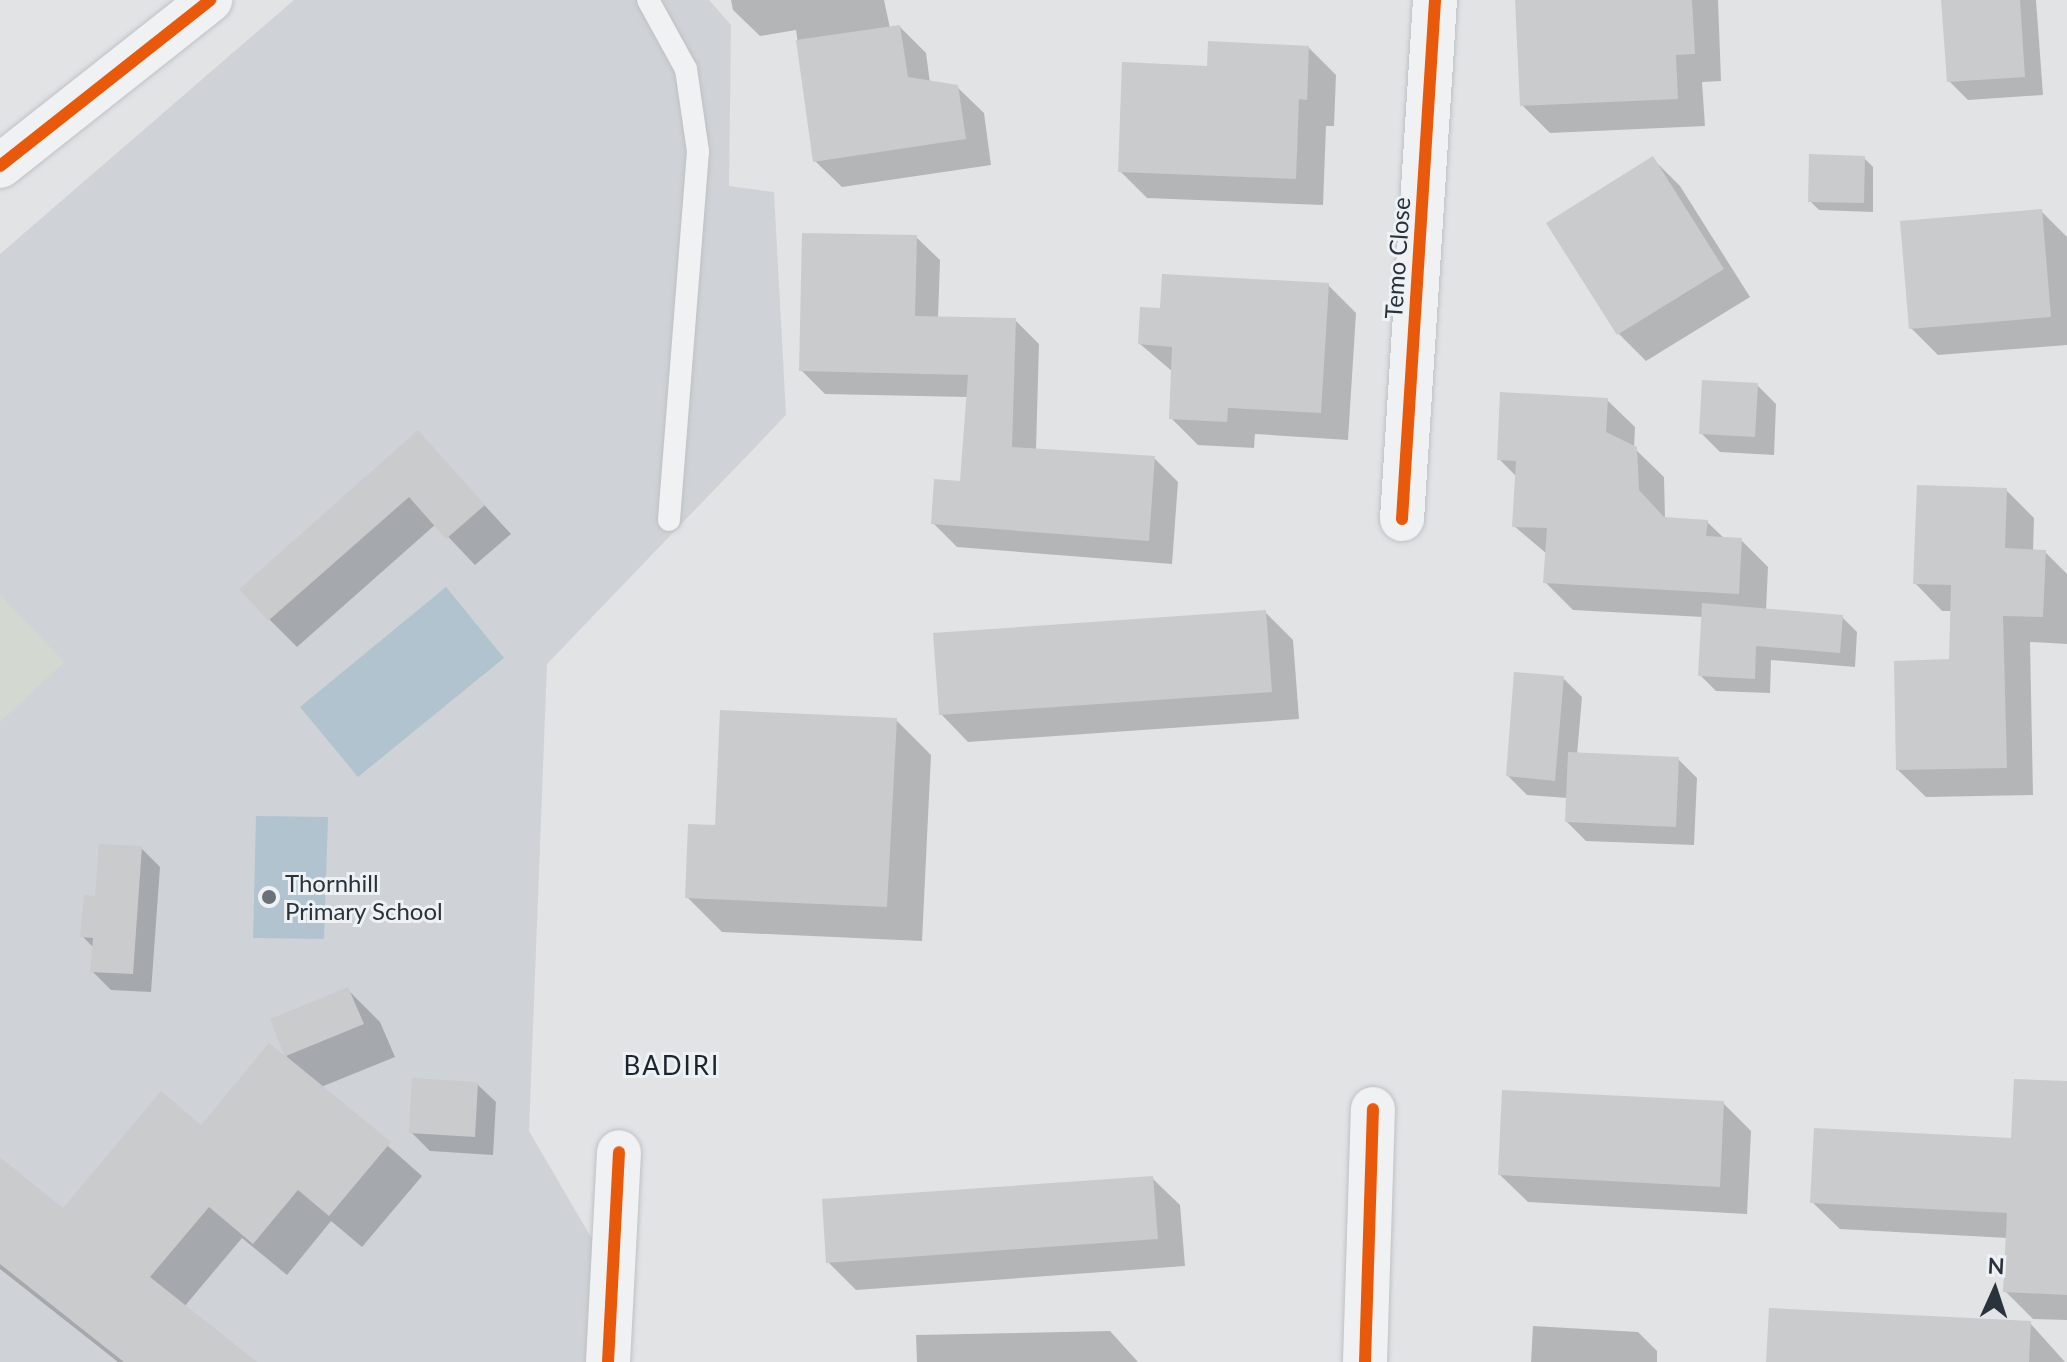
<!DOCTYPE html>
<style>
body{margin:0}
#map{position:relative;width:2067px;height:1362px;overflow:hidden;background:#e1e3e5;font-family:Lato,sans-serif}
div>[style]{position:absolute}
.built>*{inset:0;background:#cfd3d8}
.green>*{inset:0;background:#d3d9d1}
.water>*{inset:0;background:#b1c3ce}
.shadow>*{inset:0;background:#0003}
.building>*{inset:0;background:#c9cbcd}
.roads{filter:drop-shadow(0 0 2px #bfc1c3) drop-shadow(0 0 2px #bfc1c3)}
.lane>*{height:22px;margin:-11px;padding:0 11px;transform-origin:11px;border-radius:11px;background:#f0f1f2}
.street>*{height:44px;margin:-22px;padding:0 22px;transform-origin:22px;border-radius:22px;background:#f0f1f2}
.cycleway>*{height:12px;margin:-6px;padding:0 6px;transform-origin:6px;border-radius:6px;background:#e8590c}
.dots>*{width:22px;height:22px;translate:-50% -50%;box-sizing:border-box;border:4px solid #eef2f5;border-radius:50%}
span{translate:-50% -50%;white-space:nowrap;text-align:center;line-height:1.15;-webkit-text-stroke:6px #eef2f5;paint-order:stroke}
.street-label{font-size:24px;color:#2a333c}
.poi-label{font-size:24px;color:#2a333c}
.left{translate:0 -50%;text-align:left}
.neighbourhood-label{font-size:26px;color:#1c242d;letter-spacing:2px}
.north{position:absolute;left:1955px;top:1250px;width:80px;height:80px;-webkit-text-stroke:6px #eef2f5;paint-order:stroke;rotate:3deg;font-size:22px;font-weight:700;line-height:32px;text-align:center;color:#2a333c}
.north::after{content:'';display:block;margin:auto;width:28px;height:36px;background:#2a333c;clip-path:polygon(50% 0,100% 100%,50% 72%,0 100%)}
</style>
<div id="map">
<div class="built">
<i style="clip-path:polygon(294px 0,709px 0,731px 25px,729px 186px,774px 192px,786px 415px,547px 664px,529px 1131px,623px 1292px,620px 1362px,0 1362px,0 254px)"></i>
</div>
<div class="green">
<i style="clip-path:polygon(0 595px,64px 662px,0 722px)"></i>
</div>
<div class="water">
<i style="clip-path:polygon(446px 587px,504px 658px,358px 777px,300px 707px)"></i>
<i style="clip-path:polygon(256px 816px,328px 817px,324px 939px,253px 938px)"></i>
</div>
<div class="shadow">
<i style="clip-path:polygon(731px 0,884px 0,890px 28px,900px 27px,926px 53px,930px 83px,957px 87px,984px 113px,991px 165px,842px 187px,815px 161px,796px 30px,760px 36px,733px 10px)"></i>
<i style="clip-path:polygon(1517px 0,1718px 0,1721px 81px,1702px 82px,1705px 126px,1550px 133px,1522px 105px)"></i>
<i style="clip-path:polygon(1943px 0,2036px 0,2043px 95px,1968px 100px,1949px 81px)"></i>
<i style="clip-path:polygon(1308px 47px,1336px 75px,1334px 126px,1326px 126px,1323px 205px,1147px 198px,1120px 171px,1209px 68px)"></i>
<i style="clip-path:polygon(1864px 158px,1873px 167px,1873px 212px,1819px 210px,1810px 201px)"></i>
<i style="clip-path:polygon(1653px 159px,1680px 186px,1750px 297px,1646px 361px,1619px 334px)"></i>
<i style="clip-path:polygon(2041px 211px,2067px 237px,2067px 345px,1938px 355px,1911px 328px)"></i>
<i style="clip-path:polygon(916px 237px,940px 260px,938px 319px,1015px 320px,1039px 344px,1036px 450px,1154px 458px,1178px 482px,1172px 564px,957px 547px,933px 523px,962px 483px,969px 397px,825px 394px,801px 370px)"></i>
<i style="clip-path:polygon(1328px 285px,1356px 313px,1348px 440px,1255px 434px,1254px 448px,1198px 445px,1171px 418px,1173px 372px,1140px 344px,1162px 310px)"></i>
<i style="clip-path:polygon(1757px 385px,1776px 404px,1774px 455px,1720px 452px,1701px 433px)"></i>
<i style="clip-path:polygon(1607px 400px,1635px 427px,1634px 448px,1664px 477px,1665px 519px,1707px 522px,1725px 539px,1741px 540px,1768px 567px,1766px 611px,1842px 617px,1857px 632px,1855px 667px,1771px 660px,1770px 693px,1716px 691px,1700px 675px,1703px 617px,1573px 610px,1545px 582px,1547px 554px,1514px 526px,1517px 477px,1499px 459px)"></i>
<i style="clip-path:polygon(418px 433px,511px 534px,475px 565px,436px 524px,297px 647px,269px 619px)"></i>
<i style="clip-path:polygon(2006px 490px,2034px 518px,2033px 551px,2045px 552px,2067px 574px,2067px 644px,2030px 642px,2033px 795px,1926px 797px,1898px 770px,1951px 661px,1953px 611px,1942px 611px,1915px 583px)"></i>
<i style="clip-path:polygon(1265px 612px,1293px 640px,1299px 719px,968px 742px,941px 714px)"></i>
<i style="clip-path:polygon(1563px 678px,1582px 697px,1577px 755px,1678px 759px,1697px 778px,1694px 845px,1586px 841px,1567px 822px,1568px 798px,1527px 795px,1508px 776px)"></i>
<i style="clip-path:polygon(896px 720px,931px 755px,922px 941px,722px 932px,687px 897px,717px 827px)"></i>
<i style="clip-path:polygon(141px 848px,160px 867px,151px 992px,111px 990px,92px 971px,94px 948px,82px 936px,97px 899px)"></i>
<i style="clip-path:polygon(348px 990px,380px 1022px,395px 1057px,321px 1087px,422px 1176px,362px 1247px,331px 1221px,287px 1275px,242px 1238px,184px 1307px,254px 1362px,118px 1362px,0 1269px,0 1160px,64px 1211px,201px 1128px,289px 1062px,272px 1021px)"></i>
<i style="clip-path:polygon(2067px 1083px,2067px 1320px,2033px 1319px,2005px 1291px,2008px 1238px,1840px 1229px,1812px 1202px,2013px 1140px)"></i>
<i style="clip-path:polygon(477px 1084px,496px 1102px,493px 1155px,430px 1151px,411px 1132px)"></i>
<i style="clip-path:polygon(1723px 1103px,1751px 1131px,1747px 1214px,1528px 1202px,1500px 1175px)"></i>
<i style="clip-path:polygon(1152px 1178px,1180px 1205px,1185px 1266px,856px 1290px,828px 1262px)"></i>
<i style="clip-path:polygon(2030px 1323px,2065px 1362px,1768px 1362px)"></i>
<i style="clip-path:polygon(1533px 1326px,1638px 1332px,1657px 1351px,1657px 1362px,1531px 1362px)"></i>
<i style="clip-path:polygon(1110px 1331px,1138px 1362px,917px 1362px,916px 1335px)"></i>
</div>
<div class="building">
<i style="clip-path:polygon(1515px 0,1692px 0,1695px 54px,1676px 55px,1678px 99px,1520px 106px)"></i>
<i style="clip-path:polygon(1941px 0,2020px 0,2025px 77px,1947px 82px)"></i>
<i style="clip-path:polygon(900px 25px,908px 77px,958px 85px,966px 139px,813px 162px,796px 40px)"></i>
<i style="clip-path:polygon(1208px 41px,1309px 46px,1307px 100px,1299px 99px,1296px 179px,1118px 172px,1122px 62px,1207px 66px)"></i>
<i style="clip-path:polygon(1809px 154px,1865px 156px,1864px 203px,1808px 202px)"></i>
<i style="clip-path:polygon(1653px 156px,1724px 269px,1617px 335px,1546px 223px)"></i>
<i style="clip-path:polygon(2042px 209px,2051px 317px,1909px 329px,1900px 221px)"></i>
<i style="clip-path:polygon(802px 233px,917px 235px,915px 316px,1016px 318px,1012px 447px,1155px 456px,1149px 541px,931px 524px,934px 479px,960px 481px,968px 375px,799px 371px)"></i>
<i style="clip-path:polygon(1162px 274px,1329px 283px,1321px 413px,1228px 408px,1227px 422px,1169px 419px,1172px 347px,1138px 344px,1140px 307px,1160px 308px)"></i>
<i style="clip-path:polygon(1702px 380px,1758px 383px,1755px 437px,1699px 434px)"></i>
<i style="clip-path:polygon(1500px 392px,1608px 398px,1606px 432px,1637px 447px,1639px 490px,1664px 517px,1708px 520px,1706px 536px,1742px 538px,1739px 594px,1543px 583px,1547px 528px,1512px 527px,1516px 461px,1497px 460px)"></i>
<i style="clip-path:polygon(418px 430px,485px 505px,446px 539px,409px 497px,268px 621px,239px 589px)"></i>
<i style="clip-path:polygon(1917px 485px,2007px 488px,2005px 548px,2046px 550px,2043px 617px,2003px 616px,2007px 768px,1896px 770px,1894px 661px,1949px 659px,1951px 585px,1913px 584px)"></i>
<i style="clip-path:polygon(1702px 603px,1843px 615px,1840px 653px,1756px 646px,1755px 679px,1698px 676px)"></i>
<i style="clip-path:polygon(1266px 610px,1272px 692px,939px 715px,933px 633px)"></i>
<i style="clip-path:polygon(1514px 672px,1564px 676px,1555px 781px,1506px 776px)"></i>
<i style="clip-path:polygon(720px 710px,897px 718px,887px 907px,685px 898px,688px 824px,715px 825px)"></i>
<i style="clip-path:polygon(1568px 752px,1679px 757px,1676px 827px,1565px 822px)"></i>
<i style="clip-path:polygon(99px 844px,142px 846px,133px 974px,90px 972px,93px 938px,80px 937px,84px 895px,95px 896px)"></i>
<i style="clip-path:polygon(348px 987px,364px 1024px,286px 1056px,391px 1142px,329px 1216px,298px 1190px,253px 1244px,209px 1207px,150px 1277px,257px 1362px,124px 1362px,0 1264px,0 1157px,63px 1208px,161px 1091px,201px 1125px,269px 1043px,284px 1055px,270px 1019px)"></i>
<i style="clip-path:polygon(412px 1078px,478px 1082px,475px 1137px,409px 1133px)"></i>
<i style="clip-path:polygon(2014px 1079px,2067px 1081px,2067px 1295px,2003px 1292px,2007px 1213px,1810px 1203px,1814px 1128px,2011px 1138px)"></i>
<i style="clip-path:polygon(1502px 1090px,1724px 1101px,1720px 1187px,1498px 1175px)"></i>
<i style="clip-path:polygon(1153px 1176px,1158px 1239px,826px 1263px,822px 1199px)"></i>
<i style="clip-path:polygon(1769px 1308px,2031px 1321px,2029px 1362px,1766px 1362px)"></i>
</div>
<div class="roads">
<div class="lane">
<i style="left:648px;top:0;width:79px;rotate:61.2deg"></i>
<i style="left:686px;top:69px;width:83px;rotate:81.7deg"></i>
<i style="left:698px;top:151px;width:370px;rotate:94.5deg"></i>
</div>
<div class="street">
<i style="left:0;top:166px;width:268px;rotate:-38.3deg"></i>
<i style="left:1402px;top:519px;width:520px;rotate:-86.36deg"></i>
<i style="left:608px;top:1362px;width:210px;rotate:-87deg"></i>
<i style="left:1365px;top:1362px;width:253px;rotate:-88.2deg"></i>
</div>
</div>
<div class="cycleway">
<i style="left:0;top:166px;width:268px;rotate:-38.3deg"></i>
<i style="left:1402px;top:519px;width:520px;rotate:-86.36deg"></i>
<i style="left:608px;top:1362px;width:210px;rotate:-87deg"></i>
<i style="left:1365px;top:1362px;width:253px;rotate:-88.2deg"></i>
</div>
<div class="dots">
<i style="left:269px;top:897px;background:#6a7177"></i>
</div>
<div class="street-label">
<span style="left:1397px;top:258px;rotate:-86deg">Temo Close</span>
</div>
<div class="poi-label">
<span class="left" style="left:285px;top:897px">Thornhill<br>Primary School</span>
</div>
<div class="neighbourhood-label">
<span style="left:672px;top:1066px">BADIRI</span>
</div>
<div class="north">N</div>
</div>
